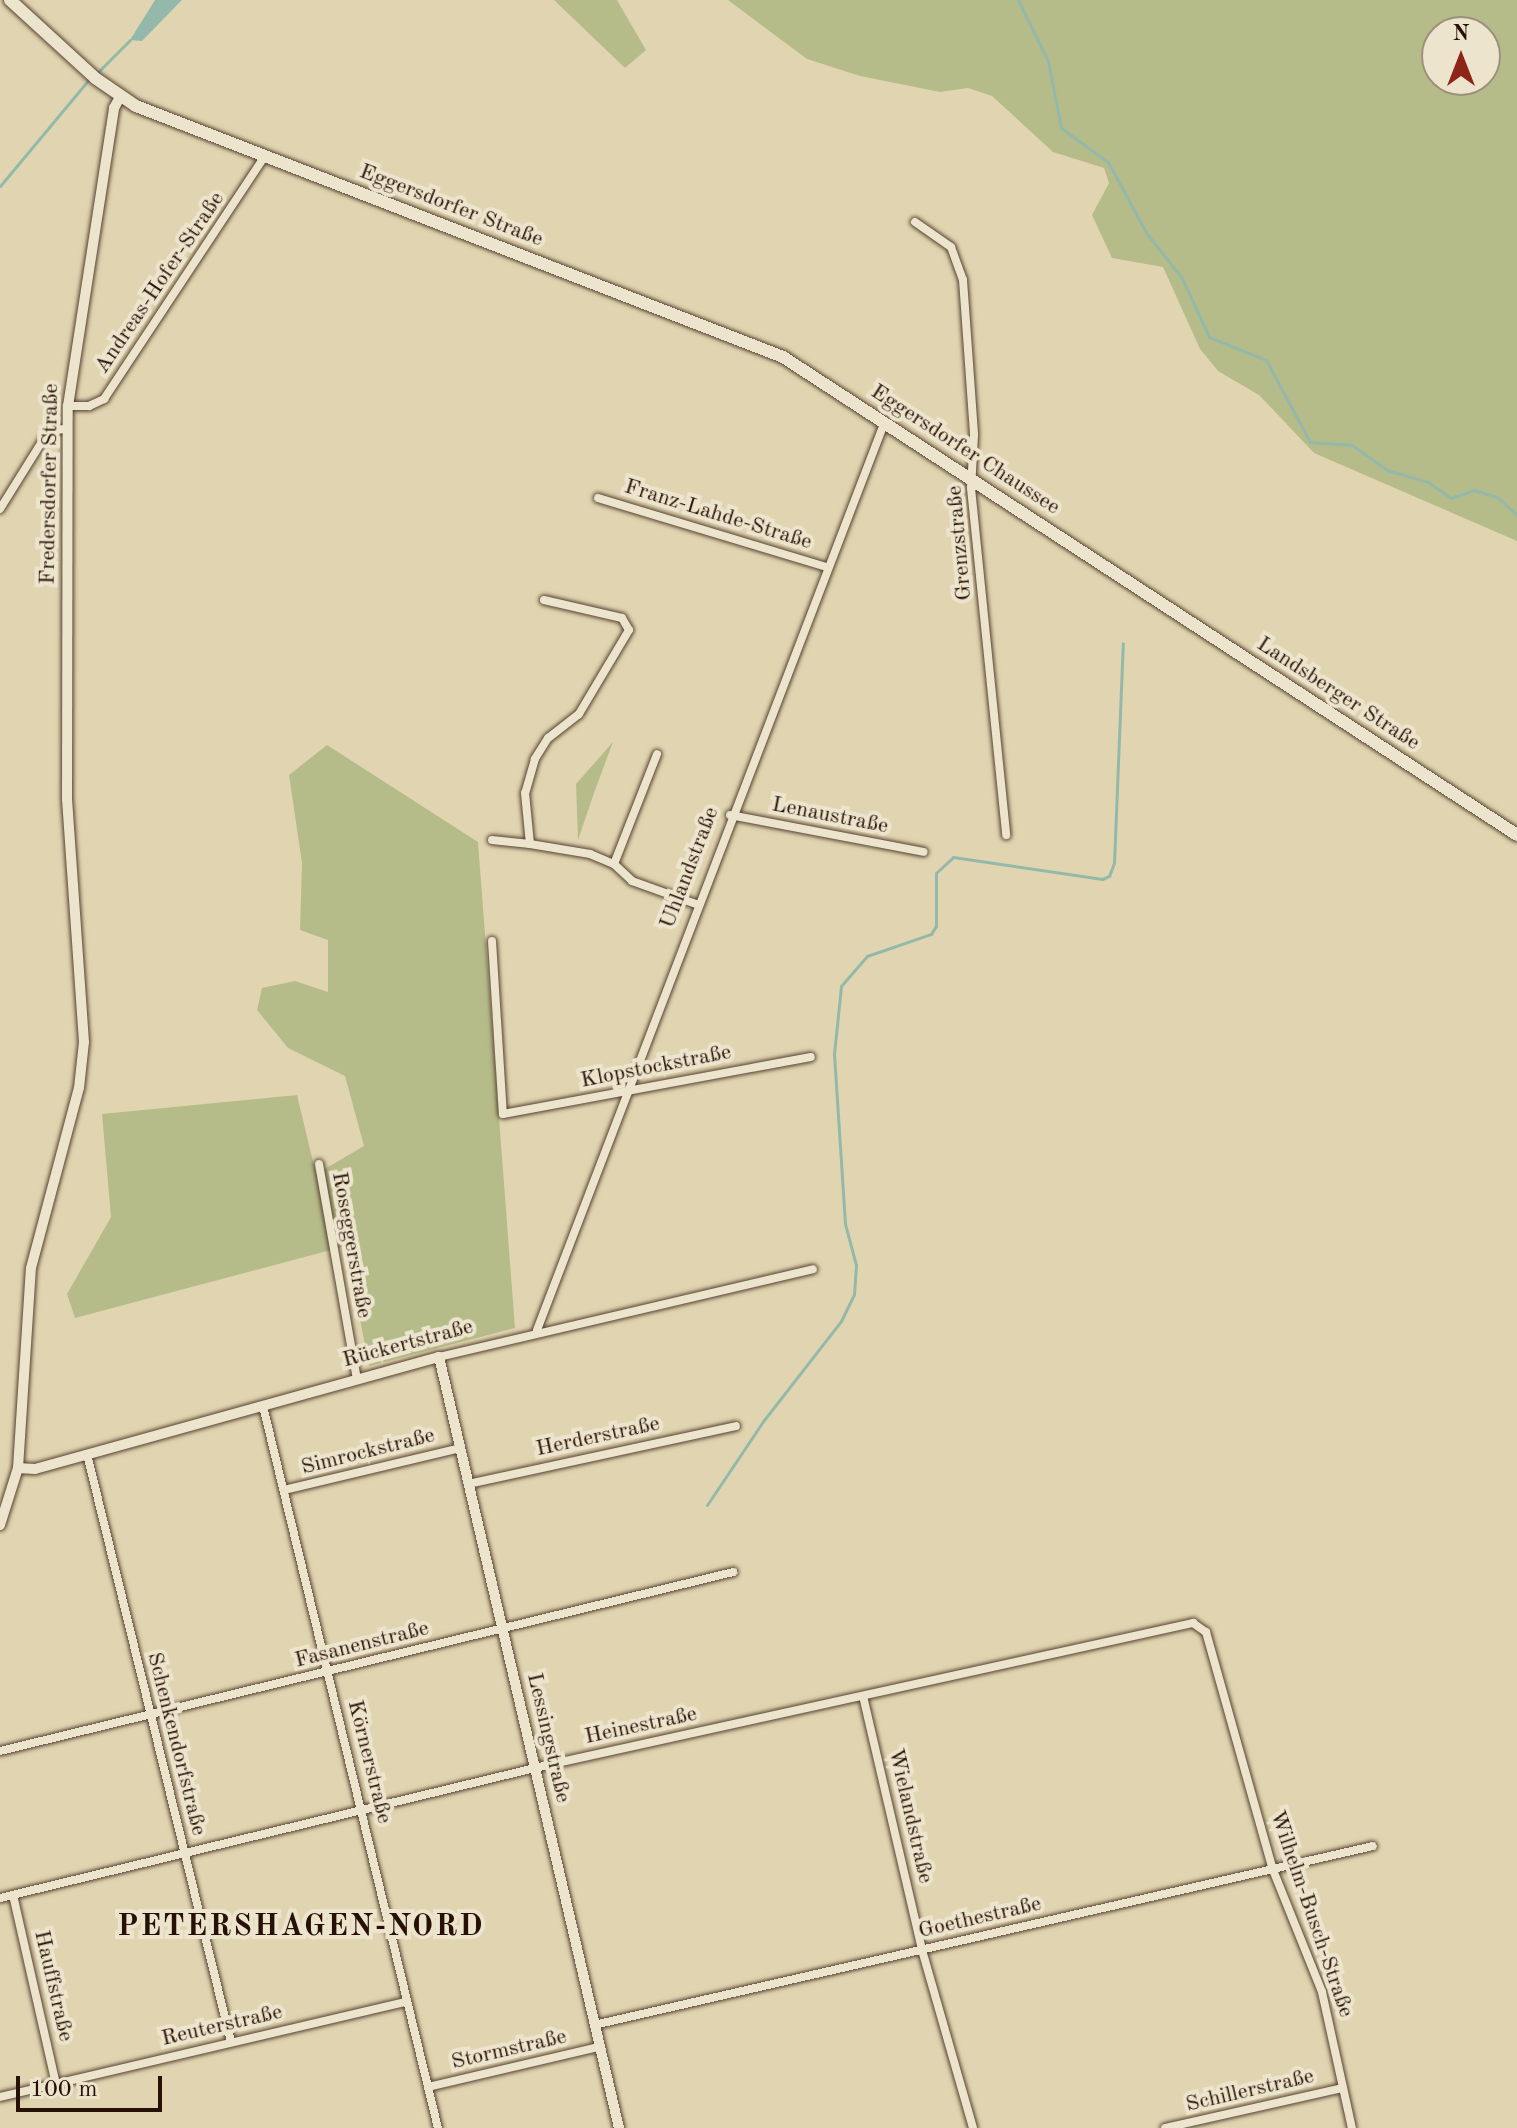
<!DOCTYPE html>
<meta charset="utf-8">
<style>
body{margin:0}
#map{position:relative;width:1517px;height:2128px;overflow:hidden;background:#e1d5b1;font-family:"Old Standard TT",serif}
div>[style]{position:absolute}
.green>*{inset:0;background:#b6bc89}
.water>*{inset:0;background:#94b9aa}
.stream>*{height:3px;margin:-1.5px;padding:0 1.5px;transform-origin:1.5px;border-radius:1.5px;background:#94b9aa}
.roads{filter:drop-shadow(0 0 2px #564231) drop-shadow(0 0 2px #564231)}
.minor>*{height:8px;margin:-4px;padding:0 4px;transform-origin:4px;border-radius:4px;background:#ece4cc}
.tertiary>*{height:10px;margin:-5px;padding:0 5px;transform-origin:5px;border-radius:5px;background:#ece4cc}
.secondary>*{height:12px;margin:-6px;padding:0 6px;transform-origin:6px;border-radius:6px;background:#ece4cc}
span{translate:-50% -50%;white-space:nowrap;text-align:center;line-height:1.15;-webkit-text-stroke:8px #ece4cc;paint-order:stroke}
.street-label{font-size:22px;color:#271106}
.district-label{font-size:30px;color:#271106;font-weight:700;letter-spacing:2px}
.north{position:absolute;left:1421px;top:16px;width:80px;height:80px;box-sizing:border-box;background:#ece4cc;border:2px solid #9d907d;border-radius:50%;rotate:0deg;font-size:22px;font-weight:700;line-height:32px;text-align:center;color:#271106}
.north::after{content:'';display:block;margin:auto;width:28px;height:36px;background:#8f2418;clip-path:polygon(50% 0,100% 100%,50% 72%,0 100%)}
.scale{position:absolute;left:16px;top:2076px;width:146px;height:36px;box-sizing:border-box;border:4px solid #271106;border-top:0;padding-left:10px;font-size:24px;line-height:28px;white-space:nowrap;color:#271106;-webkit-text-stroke:6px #ece4cc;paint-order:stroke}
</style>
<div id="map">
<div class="green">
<i style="clip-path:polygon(554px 0,617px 0,646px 50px,625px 68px)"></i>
<i style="clip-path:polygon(evenodd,728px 0,1517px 0,1517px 541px,1314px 453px,1259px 395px,1218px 371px,1200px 349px,1163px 267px,1112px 258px,1092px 215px,1109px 183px,1104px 168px,1053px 152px,992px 96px,968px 88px,940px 92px,860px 76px,807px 59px,728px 0,1437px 32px,1485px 32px,1485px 80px,1437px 80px,1437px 32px)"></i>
<i style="clip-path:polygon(613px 742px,594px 793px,578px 840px,576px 784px)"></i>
<i style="clip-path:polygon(327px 745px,478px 842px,515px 1328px,369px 1366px,346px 1246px,75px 1318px,67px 1294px,111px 1217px,102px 1114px,297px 1095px,316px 1174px,364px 1146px,345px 1076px,288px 1048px,257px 1010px,262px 988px,295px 981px,328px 992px,328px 940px,300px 930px,302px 863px,289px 775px)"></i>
</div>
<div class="water">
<i style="clip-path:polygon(155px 0,182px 0,142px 41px,130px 40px)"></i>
</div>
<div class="stream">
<i style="left:1018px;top:0;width:68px;rotate:63.8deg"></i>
<i style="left:1048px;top:61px;width:68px;rotate:79deg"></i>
<i style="left:1061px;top:128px;width:58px;rotate:35.9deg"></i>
<i style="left:1108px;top:162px;width:82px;rotate:61.6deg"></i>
<i style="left:1147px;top:234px;width:56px;rotate:51.5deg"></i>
<i style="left:1182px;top:278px;width:65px;rotate:65.4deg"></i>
<i style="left:1209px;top:337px;width:61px;rotate:22deg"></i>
<i style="left:1266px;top:360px;width:93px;rotate:61.8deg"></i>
<i style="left:1310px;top:442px;width:42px;rotate:4.1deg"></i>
<i style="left:1352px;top:445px;width:43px;rotate:35.5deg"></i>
<i style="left:1387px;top:470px;width:43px;rotate:16.3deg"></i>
<i style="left:1428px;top:482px;width:28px;rotate:35deg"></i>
<i style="left:1451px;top:498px;width:24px;rotate:-19deg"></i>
<i style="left:1474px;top:490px;width:24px;rotate:17deg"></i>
<i style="left:1497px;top:497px;width:27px;rotate:42deg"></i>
<i style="left:96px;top:74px;width:48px;rotate:-45deg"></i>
<i style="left:0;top:186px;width:141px;rotate:-50.2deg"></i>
<i style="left:707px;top:1505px;width:102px;rotate:-56.2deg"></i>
<i style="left:764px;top:1420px;width:125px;rotate:-52.1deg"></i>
<i style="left:841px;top:1321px;width:30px;rotate:-64deg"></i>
<i style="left:854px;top:1294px;width:29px;rotate:-86deg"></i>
<i style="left:856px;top:1265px;width:42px;rotate:-105deg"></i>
<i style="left:845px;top:1224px;width:170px;rotate:-93.7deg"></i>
<i style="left:834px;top:1054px;width:68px;rotate:-84.1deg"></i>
<i style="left:841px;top:986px;width:40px;rotate:-49deg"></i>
<i style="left:867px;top:956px;width:68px;rotate:-19deg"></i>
<i style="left:931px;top:934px;width:9px;rotate:-58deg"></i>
<i style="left:936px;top:926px;width:53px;rotate:-90deg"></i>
<i style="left:936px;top:873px;width:23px;rotate:-43deg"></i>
<i style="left:953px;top:857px;width:151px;rotate:8.4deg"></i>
<i style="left:1102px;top:879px;width:8px;rotate:-23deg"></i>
<i style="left:1109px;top:876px;width:14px;rotate:-69deg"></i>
<i style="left:1114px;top:863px;width:220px;rotate:-87.7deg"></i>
</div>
<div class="roads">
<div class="minor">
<i style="left:915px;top:222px;width:44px;rotate:34.8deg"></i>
<i style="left:951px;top:247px;width:35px;rotate:70deg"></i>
<i style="left:963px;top:280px;width:155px;rotate:85.9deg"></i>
<i style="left:974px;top:435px;width:53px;rotate:93.2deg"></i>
<i style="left:971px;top:488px;width:349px;rotate:84.2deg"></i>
<i style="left:68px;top:406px;width:21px"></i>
<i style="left:89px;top:406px;width:17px;rotate:-25deg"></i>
<i style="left:104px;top:399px;width:291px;rotate:-56.5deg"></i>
<i style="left:598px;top:498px;width:239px;rotate:16.8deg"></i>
<i style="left:0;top:509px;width:91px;rotate:-58.1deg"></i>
<i style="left:48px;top:432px;width:20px;rotate:-11deg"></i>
<i style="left:544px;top:600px;width:80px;rotate:13deg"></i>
<i style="left:622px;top:618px;width:14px;rotate:60deg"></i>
<i style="left:629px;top:630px;width:98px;rotate:120.8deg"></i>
<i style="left:579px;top:714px;width:39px;rotate:142deg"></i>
<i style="left:548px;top:738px;width:25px;rotate:122deg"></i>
<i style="left:535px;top:759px;width:35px;rotate:106deg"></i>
<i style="left:525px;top:793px;width:51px;rotate:84.4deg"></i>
<i style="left:530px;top:844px;width:61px;rotate:9.5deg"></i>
<i style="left:590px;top:854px;width:26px;rotate:23deg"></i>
<i style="left:614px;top:864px;width:25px;rotate:43deg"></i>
<i style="left:632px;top:881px;width:68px;rotate:19.8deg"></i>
<i style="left:730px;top:815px;width:197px;rotate:10.8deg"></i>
<i style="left:492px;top:840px;width:38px;rotate:6deg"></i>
<i style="left:614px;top:864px;width:118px;rotate:-68.6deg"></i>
<i style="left:492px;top:941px;width:173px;rotate:86.4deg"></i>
<i style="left:503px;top:1114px;width:313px;rotate:-10.5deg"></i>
<i style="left:319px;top:1164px;width:218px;rotate:80deg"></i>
<i style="left:537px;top:1330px;width:973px;rotate:-69.05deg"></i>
<i style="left:439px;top:1357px;width:384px;rotate:-13.2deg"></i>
<i style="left:263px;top:1406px;width:743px;rotate:76.38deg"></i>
<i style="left:87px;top:1454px;width:605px;rotate:76.24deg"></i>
<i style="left:468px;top:1484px;width:274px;rotate:-12.2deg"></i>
<i style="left:284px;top:1490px;width:181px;rotate:-13.4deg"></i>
<i style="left:863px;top:1696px;width:261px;rotate:76.9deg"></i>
<i style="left:922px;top:1950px;width:185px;rotate:74deg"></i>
<i style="left:0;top:1751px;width:755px;rotate:-13.72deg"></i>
<i style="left:13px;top:1895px;width:194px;rotate:77.2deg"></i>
<i style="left:0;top:1898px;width:559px;rotate:-13.66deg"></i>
<i style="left:543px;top:1766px;width:666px;rotate:-12.41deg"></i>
<i style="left:1193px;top:1623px;width:16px;rotate:35deg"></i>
<i style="left:1206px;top:1632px;width:247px;rotate:74.3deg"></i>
<i style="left:1273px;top:1870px;width:131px;rotate:68.1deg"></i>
<i style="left:1322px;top:1992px;width:139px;rotate:77.6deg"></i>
<i style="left:594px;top:2025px;width:799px;rotate:-12.94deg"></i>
<i style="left:428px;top:2087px;width:176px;rotate:-13.2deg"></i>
<i style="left:0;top:2097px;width:417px;rotate:-13.2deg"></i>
<i style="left:1165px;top:2128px;width:182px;rotate:-12.7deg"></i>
</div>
<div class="tertiary">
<i style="left:18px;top:1468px;width:17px;rotate:3deg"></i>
<i style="left:35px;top:1469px;width:419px;rotate:-15.5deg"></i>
<i style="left:439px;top:1357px;width:792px;rotate:76.86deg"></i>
<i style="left:0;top:1525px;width:60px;rotate:-72.5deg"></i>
<i style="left:18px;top:1468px;width:200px;rotate:-86.3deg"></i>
<i style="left:31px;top:1268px;width:186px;rotate:-75.1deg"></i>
<i style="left:79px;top:1088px;width:46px;rotate:-83.8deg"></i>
<i style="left:84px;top:1042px;width:244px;rotate:-94deg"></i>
<i style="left:67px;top:799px;width:393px;rotate:-89.9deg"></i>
<i style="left:68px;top:406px;width:302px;rotate:-81.2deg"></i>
<i style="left:114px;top:108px;width:13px;rotate:-61deg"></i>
</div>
<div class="secondary">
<i style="left:10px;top:0;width:115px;rotate:42.5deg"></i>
<i style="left:95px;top:78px;width:50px;rotate:34.3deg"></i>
<i style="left:136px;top:106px;width:694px;rotate:21.2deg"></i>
<i style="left:783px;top:357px;width:876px;rotate:33.07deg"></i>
</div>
</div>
<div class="street-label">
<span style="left:451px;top:206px;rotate:21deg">Eggersdorfer Straße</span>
<span style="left:160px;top:283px;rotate:-56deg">Andreas-Hofer-Straße</span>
<span style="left:965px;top:450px;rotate:33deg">Eggersdorfer Chaussee</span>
<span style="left:50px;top:484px;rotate:-89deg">Fredersdorfer Straße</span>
<span style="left:718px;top:515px;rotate:17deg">Franz-Lahde-Straße</span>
<span style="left:960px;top:543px;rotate:-95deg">Grenzstraße</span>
<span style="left:1338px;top:694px;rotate:33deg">Landsberger Straße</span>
<span style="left:830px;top:816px;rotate:11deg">Lenaustraße</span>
<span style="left:690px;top:868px;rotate:-69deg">Uhlandstraße</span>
<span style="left:656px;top:1067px;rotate:-11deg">Klopstockstraße</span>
<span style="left:351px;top:1245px;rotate:80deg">Roseggerstraße</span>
<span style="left:408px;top:1344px;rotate:-15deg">Rückertstraße</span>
<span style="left:598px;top:1437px;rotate:-12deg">Herderstraße</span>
<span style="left:368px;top:1452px;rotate:-14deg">Simrockstraße</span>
<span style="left:362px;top:1645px;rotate:-14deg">Fasanenstraße</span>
<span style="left:641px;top:1726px;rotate:-12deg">Heinestraße</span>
<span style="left:548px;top:1738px;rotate:77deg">Lessingstraße</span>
<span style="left:176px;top:1744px;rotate:76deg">Schenkendorfstraße</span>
<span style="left:369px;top:1762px;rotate:76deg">Körnerstraße</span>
<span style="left:910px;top:1816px;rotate:77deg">Wielandstraße</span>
<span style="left:1311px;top:1914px;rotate:71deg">Wilhelm-Busch-Straße</span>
<span style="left:980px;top:1918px;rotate:-13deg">Goethestraße</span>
<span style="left:53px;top:1986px;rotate:77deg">Hauffstraße</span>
<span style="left:222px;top:2026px;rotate:-13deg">Reuterstraße</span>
<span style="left:509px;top:2050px;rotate:-13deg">Stormstraße</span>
<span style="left:1250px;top:2091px;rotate:-13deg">Schillerstraße</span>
</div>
<div class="district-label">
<span style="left:301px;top:1927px">PETERSHAGEN-NORD</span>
</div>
<div class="north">N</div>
<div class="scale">100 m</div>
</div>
